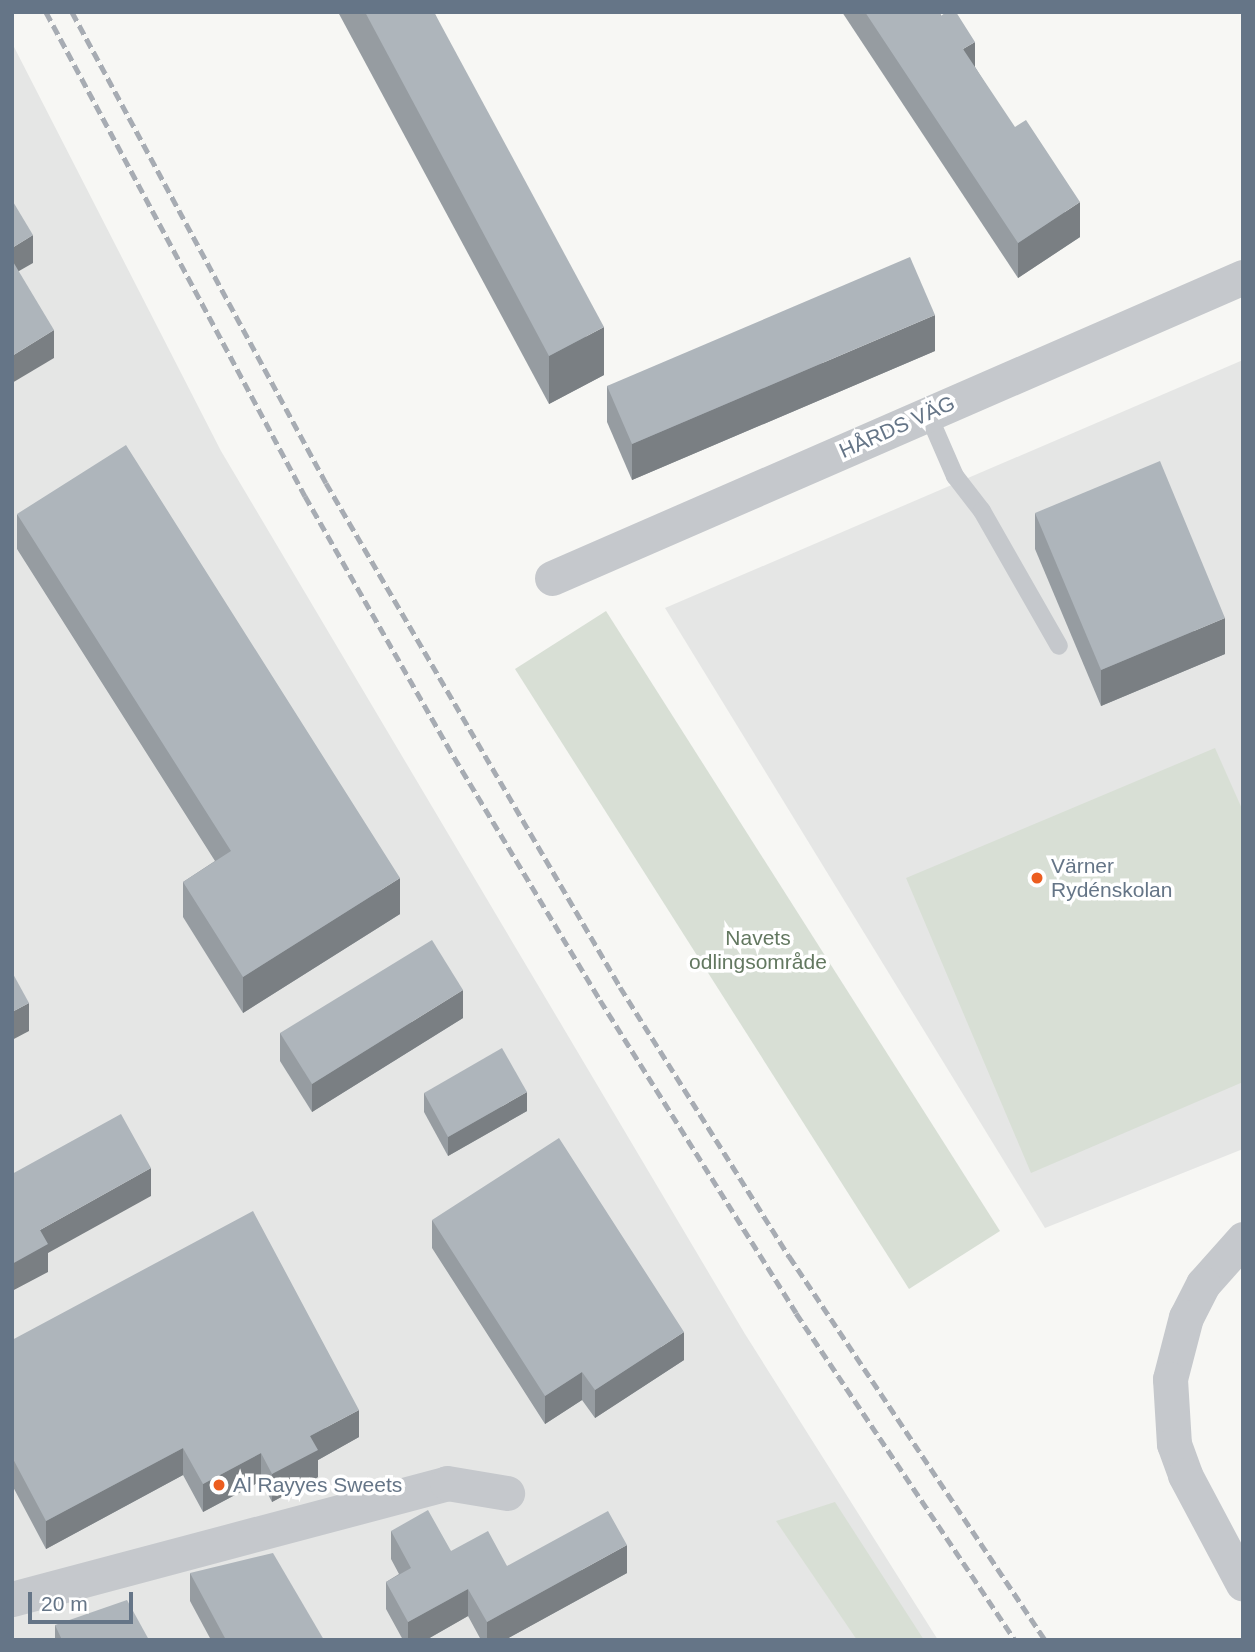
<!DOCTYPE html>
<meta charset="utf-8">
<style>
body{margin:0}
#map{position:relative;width:1255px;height:1652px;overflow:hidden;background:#f7f7f4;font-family:Helvetica,sans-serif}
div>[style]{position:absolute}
.built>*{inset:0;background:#e5e6e5}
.green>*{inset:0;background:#d8dfd5}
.lane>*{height:18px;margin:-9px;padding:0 9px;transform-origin:9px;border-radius:9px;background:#c5c8cc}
.street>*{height:35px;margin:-17.5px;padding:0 17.5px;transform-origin:17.5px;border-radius:17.5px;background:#c5c8cc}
.rail>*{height:5px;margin-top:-2.5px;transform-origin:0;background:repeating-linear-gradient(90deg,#a7acb3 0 10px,transparent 0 15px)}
.wall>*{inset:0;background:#969ca1}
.shaded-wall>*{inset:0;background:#7a7f83}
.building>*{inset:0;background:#aeb5bb}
.dots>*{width:19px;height:19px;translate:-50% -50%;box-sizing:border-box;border:4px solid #fff;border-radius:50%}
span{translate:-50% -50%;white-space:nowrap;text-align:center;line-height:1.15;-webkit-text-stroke:7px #fff;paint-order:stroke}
.street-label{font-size:21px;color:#657587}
.poi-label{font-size:21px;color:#657587}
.left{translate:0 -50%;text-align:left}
.park-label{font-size:21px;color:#637860}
.frame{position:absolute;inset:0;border:14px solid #657587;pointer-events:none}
.scale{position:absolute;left:28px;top:1592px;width:105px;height:32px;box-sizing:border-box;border:4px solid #657587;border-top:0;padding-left:9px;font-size:21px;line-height:24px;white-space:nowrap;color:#657587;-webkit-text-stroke:5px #fff;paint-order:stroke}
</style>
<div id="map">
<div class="built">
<i style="clip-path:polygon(12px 43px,221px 451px,745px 1334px,938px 1640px,12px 1640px)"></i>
<i style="clip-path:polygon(1243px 360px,1243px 1149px,1045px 1228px,665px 608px)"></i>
</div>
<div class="green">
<i style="clip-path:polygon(606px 611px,1000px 1231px,909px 1289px,515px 669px)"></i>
<i style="clip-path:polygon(1215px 748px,1243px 811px,1243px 1082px,1031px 1173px,906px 878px)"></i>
<i style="clip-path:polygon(835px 1502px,924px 1640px,857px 1640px,776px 1521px)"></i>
</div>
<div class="lane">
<i style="left:928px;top:414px;width:68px;rotate:66.5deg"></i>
<i style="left:955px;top:476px;width:44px;rotate:52.4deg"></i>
<i style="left:982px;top:511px;width:155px;rotate:60.3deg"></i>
</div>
<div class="street">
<i style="left:552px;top:578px;width:754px;rotate:-23.54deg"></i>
<i style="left:1243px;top:1239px;width:60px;rotate:131.6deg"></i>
<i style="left:1203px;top:1284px;width:37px;rotate:117deg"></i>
<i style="left:1186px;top:1317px;width:64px;rotate:104.5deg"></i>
<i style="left:1170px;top:1379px;width:65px;rotate:86.5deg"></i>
<i style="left:1174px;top:1444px;width:33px;rotate:70deg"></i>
<i style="left:1185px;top:1475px;width:123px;rotate:62deg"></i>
<i style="left:12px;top:1599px;width:450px;rotate:-14.9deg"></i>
<i style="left:447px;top:1483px;width:61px;rotate:9.5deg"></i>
</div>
<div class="rail">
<i style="left:46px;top:12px;width:549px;rotate:61.85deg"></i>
<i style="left:305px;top:496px;width:301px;rotate:60.3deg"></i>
<i style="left:454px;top:757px;width:283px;rotate:59deg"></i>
<i style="left:600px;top:1000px;width:369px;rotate:57.9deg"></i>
<i style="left:796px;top:1313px;width:394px;rotate:56.2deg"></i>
<i style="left:72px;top:12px;width:535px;rotate:61.66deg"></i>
<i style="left:326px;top:483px;width:583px;rotate:59.74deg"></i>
<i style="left:620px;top:987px;width:318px;rotate:57.9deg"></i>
<i style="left:789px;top:1256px;width:462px;rotate:56.3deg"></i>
</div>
<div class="wall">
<i style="clip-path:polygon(338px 12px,434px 12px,604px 375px,549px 404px)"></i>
<i style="clip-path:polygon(842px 12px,939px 12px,975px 67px,1080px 237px,1018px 278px)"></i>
<i style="clip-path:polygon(935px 351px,632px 480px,607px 422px,607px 386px)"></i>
<i style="clip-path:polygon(1035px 513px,1225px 654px,1101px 706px,1035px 549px)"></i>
<i style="clip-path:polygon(17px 514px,400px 914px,243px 1013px,183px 917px,183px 882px,215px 861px,17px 549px)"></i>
<i style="clip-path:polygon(463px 1018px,312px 1112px,280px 1061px,280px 1033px)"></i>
<i style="clip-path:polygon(424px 1093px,527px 1111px,448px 1156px,424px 1112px)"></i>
<i style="clip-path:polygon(432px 1220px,684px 1360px,595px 1418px,582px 1400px,545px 1424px,432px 1248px)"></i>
<i style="clip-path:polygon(12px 1340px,359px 1437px,318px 1460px,318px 1477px,272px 1502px,261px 1481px,203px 1512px,183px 1475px,46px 1549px,12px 1485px)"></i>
<i style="clip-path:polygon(391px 1531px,451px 1551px,507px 1566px,627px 1573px,505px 1640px,481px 1640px,468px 1616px,426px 1640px,403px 1640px,386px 1609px,386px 1582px,399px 1574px,391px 1559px)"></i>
<i style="clip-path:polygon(190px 1573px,324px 1640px,211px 1640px,190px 1601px)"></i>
<i style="clip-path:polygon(55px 1625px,149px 1640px,55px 1640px)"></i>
</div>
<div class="shaded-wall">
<i style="clip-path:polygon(975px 42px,975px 77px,963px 49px)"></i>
<i style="clip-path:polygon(1080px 202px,1080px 237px,1018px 278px,1018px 243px)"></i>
<i style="clip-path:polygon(33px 235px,33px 263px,12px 275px,12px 248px)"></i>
<i style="clip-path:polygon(935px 315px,935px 351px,632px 480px,632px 444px)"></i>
<i style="clip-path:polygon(604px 327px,604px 375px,549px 404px,549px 356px)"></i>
<i style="clip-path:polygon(54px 330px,54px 358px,12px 383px,12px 356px)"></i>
<i style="clip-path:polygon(1225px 618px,1225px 654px,1101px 706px,1101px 670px)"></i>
<i style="clip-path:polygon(400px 878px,400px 914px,243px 1013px,243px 977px)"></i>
<i style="clip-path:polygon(463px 990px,463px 1018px,312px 1112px,312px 1084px)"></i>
<i style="clip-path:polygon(29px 1003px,29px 1031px,12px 1040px,12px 1012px)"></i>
<i style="clip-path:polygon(527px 1092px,527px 1111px,448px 1156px,448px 1137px)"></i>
<i style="clip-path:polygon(151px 1168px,151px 1196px,48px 1253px,48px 1272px,12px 1291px,12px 1264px,40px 1230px)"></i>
<i style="clip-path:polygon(684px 1332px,684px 1360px,595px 1418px,595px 1390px)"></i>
<i style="clip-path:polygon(582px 1372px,582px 1400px,545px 1424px,545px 1396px)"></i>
<i style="clip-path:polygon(359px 1410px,359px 1437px,318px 1460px,318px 1477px,272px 1502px,272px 1474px,310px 1436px)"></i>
<i style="clip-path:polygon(183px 1448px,183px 1475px,46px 1549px,46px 1521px)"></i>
<i style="clip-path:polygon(261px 1453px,261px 1481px,203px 1512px,203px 1484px)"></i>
<i style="clip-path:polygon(627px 1545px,627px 1573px,505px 1640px,487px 1640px,487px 1622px)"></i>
<i style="clip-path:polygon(468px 1589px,468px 1616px,426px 1640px,408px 1640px,408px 1622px)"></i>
</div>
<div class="building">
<i style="clip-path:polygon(365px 12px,434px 12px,604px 327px,549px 356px)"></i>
<i style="clip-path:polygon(865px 12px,939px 12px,941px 16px,946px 12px,956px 12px,975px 42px,963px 49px,1015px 127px,1026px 120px,1080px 202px,1018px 243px)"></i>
<i style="clip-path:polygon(12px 200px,33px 235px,12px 248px)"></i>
<i style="clip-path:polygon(910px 257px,935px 315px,632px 444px,607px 386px)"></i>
<i style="clip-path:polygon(12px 260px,54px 330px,12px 356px)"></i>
<i style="clip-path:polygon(126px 445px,400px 878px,243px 977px,183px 882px,231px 851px,17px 514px)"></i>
<i style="clip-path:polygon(1160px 461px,1225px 618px,1101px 670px,1035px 513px)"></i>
<i style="clip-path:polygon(432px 940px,463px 990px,312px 1084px,280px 1033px)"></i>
<i style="clip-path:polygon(12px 972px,29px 1003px,12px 1012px)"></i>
<i style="clip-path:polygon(502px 1048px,527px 1092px,448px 1137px,424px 1093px)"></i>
<i style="clip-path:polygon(121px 1114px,151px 1168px,40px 1230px,48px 1244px,12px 1264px,12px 1174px)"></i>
<i style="clip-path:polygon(559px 1138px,684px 1332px,595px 1390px,582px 1372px,545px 1396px,432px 1220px)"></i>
<i style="clip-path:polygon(253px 1211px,359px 1410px,310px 1436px,318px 1450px,272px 1474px,261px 1453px,203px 1484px,183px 1448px,46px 1521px,12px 1457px,12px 1340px)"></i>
<i style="clip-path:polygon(428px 1510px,451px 1551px,488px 1531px,507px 1566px,608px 1511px,627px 1545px,487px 1622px,468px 1589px,408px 1622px,386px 1582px,411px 1568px,391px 1531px)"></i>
<i style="clip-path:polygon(273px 1553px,324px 1640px,226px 1640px,190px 1573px)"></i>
<i style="clip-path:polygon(127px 1600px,149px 1640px,62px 1640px,55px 1625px)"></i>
</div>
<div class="dots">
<i style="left:1037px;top:878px;background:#ec5d1f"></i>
<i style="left:219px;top:1485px;background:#ec5d1f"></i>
</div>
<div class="street-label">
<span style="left:897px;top:427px;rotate:-24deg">HÅRDS VÄG</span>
</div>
<div class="poi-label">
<span class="left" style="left:1051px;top:878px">Värner<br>Rydénskolan</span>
<span class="left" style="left:233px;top:1485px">Al Rayyes Sweets</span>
</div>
<div class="park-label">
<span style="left:758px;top:950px">Navets<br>odlingsområde</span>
</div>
<div class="frame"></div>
<div class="scale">20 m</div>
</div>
